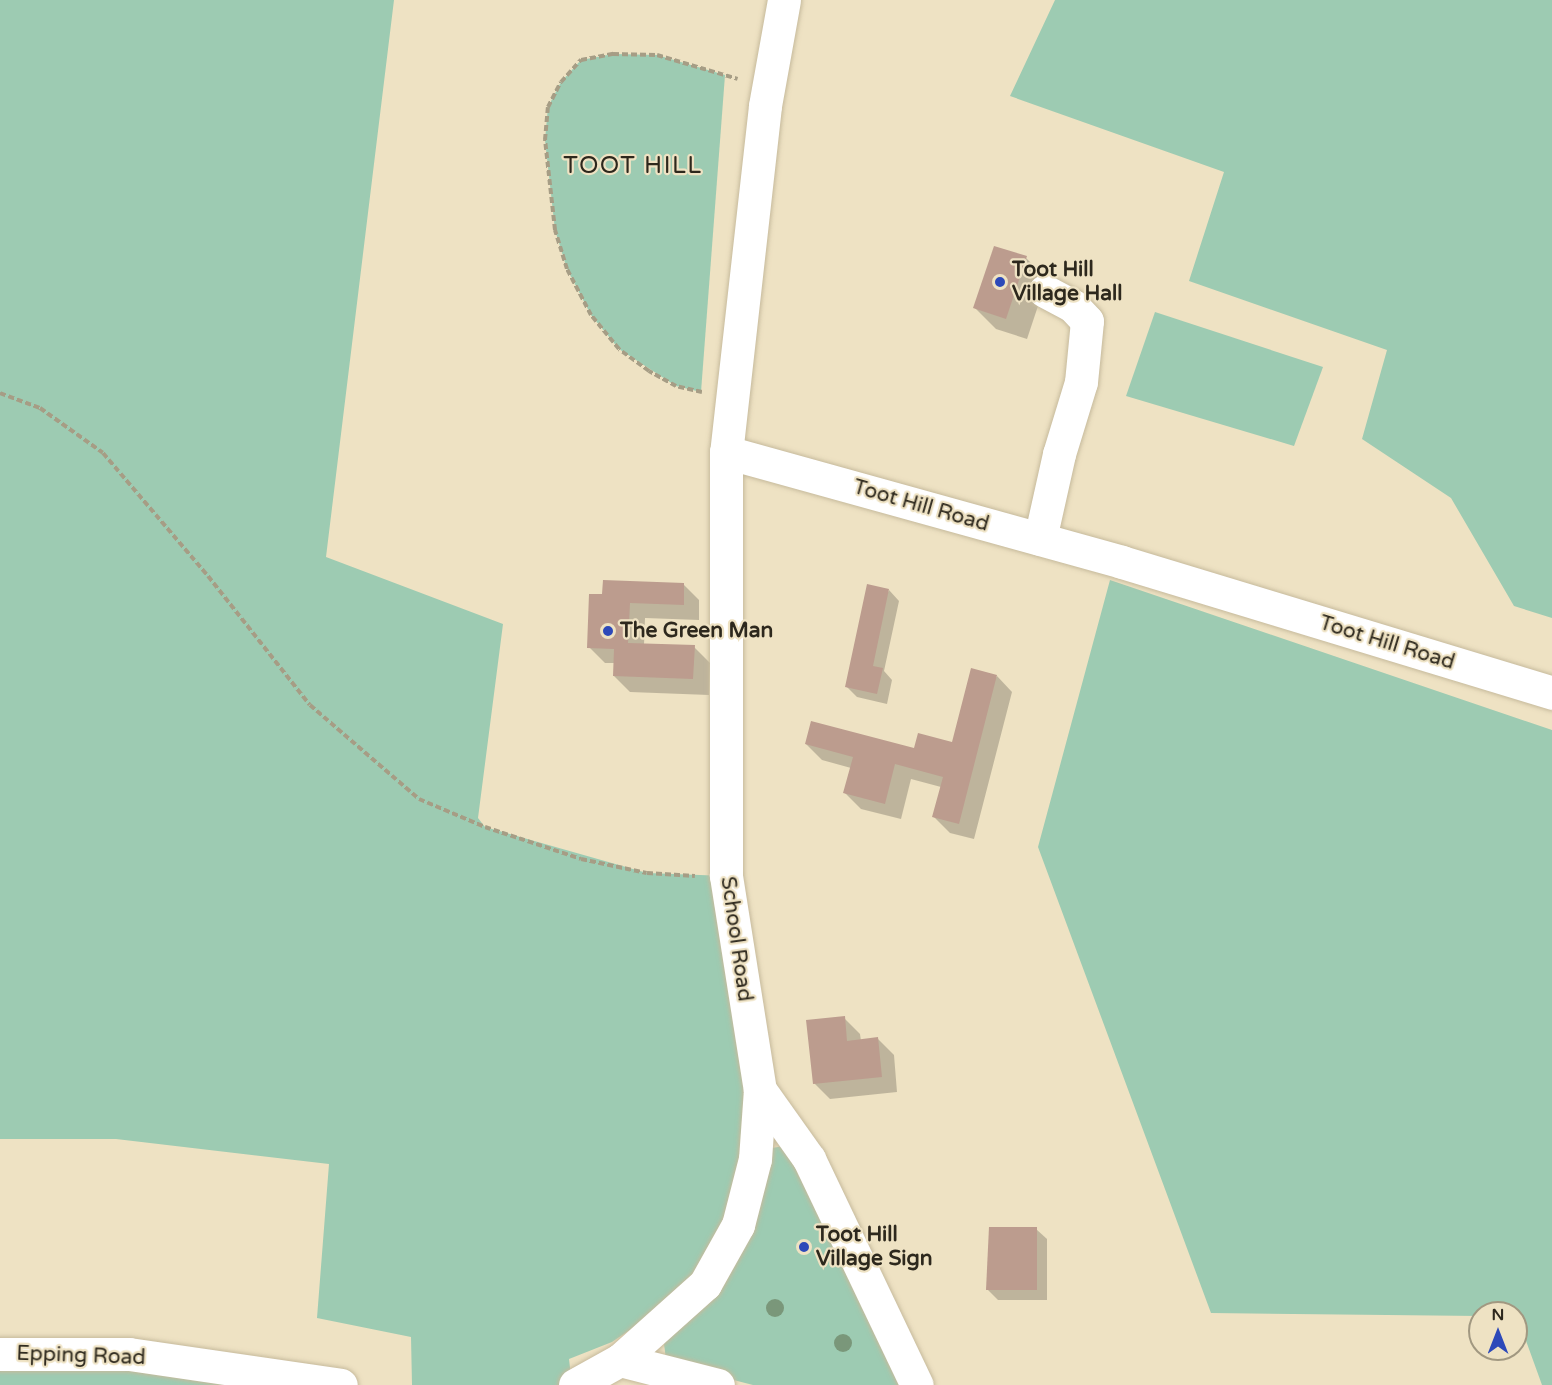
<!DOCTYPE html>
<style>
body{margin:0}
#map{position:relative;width:1552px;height:1385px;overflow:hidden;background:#eee2c3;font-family:"Varela Round",sans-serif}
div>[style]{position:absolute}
.green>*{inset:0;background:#9dcbb2}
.shadow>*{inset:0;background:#0003}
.building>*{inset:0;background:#bc9c8e}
.path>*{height:4px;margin-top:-2px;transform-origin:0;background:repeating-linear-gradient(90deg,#a69d85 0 6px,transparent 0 9px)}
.roads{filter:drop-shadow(0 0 2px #c6ba9c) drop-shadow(0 0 2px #c6ba9c)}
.minor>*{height:33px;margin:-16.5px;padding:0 16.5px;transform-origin:16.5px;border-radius:16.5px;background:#fff}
.trees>*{width:18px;height:18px;margin:-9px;border-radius:50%;background:#7a977a}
.dots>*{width:16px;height:16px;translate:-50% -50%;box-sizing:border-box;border:3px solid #eee2c3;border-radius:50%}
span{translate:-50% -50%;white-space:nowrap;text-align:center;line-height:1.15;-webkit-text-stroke:4.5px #eee2c3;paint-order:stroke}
.poi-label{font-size:21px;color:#2d281d;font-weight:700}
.left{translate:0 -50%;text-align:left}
.street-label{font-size:21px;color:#2d281d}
.quarter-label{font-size:24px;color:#2d281d;letter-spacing:1.5px}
.north{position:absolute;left:1468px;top:1301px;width:60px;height:60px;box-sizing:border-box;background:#eee2c3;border:2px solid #a19881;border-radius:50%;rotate:0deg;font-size:16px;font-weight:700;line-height:24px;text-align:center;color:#2d281d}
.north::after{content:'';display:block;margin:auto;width:21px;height:27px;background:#2d49b9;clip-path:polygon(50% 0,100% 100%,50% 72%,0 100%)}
</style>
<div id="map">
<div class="green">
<i style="clip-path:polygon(0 0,394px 0,326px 557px,503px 624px,478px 818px,485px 827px,647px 873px,726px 876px,760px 1090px,722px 1231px,695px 1273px,659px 1310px,612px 1342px,569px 1359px,572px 1385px,412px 1385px,411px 1337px,317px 1318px,329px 1164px,116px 1139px,0 1139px)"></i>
<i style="clip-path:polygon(1055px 0,1552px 0,1552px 618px,1514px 606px,1451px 498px,1362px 439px,1387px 350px,1189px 281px,1224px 172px,1010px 96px)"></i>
<i style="clip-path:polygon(613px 54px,657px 55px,725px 75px,701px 392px,676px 386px,619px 349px,591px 315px,567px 269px,555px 230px,545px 140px,548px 107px,561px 82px,581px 60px)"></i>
<i style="clip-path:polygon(1155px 312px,1323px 367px,1294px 446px,1126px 396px)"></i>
<i style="clip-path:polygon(1110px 580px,1552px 730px,1552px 1385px,1542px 1385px,1516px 1313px,1480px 1313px,1480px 1316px,1211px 1313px,1038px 847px)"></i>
<i style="clip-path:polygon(784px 1146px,907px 1385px,753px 1385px,671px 1364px,666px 1359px,664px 1344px,772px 1148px)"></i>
<i style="clip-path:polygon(0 1366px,160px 1366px,333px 1385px,0 1385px)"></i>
</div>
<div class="shadow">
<i style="clip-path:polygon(1026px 258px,1047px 279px,1027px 339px,996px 329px,975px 308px)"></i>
<i style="clip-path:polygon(683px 584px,699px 600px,699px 620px,645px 618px,644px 645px,694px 647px,710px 663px,709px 695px,630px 692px,614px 676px,615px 663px,605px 663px,589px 647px,604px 596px)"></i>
<i style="clip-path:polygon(889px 590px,899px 601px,884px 671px,892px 680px,887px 704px,857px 697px,847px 687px)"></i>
<i style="clip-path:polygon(997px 676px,1012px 692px,974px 839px,950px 833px,934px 817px,941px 787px,911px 779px,901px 819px,861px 809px,845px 793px,851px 768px,822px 760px,806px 744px,915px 750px,953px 744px)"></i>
<i style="clip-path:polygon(844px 1018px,860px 1034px,861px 1041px,878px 1039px,894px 1055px,897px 1092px,830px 1099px,814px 1083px)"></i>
<i style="clip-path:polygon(1036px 1229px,1047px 1239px,1047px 1300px,998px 1300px,987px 1289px)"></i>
</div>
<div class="building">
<i style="clip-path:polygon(994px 246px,1027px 256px,1006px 319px,973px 308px)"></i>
<i style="clip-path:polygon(603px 580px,684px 583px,684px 605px,630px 603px,628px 643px,695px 645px,693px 679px,613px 676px,614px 649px,587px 648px,589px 594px,602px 594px)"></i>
<i style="clip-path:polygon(867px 584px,889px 589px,873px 666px,883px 668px,877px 694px,845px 687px)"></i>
<i style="clip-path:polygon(971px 668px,997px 675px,959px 824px,932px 817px,943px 777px,895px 764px,885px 804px,843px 793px,853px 757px,805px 744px,811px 721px,914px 748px,918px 733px,952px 742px)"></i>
<i style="clip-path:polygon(845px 1016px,847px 1041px,878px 1037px,882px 1077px,813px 1084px,806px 1020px)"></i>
<i style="clip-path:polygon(989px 1227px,1037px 1227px,1037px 1290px,986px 1290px)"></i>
</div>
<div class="path">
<i style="left:702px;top:392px;width:27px;rotate:-167deg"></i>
<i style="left:676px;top:386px;width:31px;rotate:-151deg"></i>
<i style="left:649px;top:371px;width:37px;rotate:-144deg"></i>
<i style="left:619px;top:349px;width:44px;rotate:-129.5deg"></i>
<i style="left:591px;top:315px;width:52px;rotate:-117.6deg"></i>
<i style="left:567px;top:269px;width:41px;rotate:-107.1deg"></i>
<i style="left:555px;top:230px;width:91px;rotate:-96.3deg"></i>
<i style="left:545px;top:140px;width:33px;rotate:-85deg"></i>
<i style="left:548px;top:107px;width:28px;rotate:-63deg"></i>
<i style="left:561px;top:82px;width:30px;rotate:-48deg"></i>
<i style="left:581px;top:60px;width:33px;rotate:-11deg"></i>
<i style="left:613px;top:54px;width:44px;rotate:1.3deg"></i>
<i style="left:657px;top:55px;width:84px;rotate:16.5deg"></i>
<i style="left:0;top:393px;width:43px;rotate:20.6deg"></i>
<i style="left:40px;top:408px;width:77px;rotate:35.5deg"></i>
<i style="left:103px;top:453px;width:162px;rotate:49.5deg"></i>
<i style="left:208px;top:576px;width:164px;rotate:51.7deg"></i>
<i style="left:310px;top:705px;width:144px;rotate:40.8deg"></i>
<i style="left:419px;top:799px;width:72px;rotate:23deg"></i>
<i style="left:485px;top:827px;width:101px;rotate:18.4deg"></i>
<i style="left:581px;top:859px;width:67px;rotate:12deg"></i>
<i style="left:647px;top:873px;width:48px;rotate:3.6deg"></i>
</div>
<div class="roads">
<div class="minor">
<i style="left:784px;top:0;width:108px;rotate:100.2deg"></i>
<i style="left:765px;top:106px;width:348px;rotate:96.4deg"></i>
<i style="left:726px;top:452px;width:424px;rotate:90deg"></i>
<i style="left:726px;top:876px;width:217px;rotate:81deg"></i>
<i style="left:760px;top:1090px;width:85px;rotate:54.6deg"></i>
<i style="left:809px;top:1159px;width:250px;rotate:64.5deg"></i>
<i style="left:726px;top:452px;width:411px;rotate:15.5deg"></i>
<i style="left:1122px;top:562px;width:450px;rotate:16.9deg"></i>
<i style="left:1040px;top:539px;width:87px;rotate:-77.4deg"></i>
<i style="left:1059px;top:454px;width:75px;rotate:-73deg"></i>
<i style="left:1081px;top:382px;width:61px;rotate:-84.4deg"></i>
<i style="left:1087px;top:321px;width:21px;rotate:-133deg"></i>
<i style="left:1073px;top:306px;width:32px;rotate:-152deg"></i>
<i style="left:0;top:1354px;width:129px"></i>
<i style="left:129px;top:1354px;width:214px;rotate:8.3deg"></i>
<i style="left:620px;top:1360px;width:101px;rotate:14.3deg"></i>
<i style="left:575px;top:1385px;width:51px;rotate:-29.1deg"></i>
<i style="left:620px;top:1360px;width:114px;rotate:-41.8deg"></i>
<i style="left:705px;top:1284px;width:68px;rotate:-60.8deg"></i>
<i style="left:738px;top:1225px;width:68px;rotate:-75.6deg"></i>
<i style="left:755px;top:1159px;width:69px;rotate:-85.9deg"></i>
</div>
</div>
<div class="trees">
<i style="left:775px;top:1308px"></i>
<i style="left:843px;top:1343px"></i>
</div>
<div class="dots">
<i style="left:1000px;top:282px;background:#2d49b9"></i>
<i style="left:608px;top:631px;background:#2d49b9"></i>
<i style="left:804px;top:1247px;background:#2d49b9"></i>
</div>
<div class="poi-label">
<span class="left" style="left:1012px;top:282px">Toot Hill<br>Village Hall</span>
<span class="left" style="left:620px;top:631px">The Green Man</span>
<span class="left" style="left:816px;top:1247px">Toot Hill<br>Village Sign</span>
</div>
<div class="street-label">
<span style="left:921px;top:506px;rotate:16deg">Toot Hill Road</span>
<span style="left:1387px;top:643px;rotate:17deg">Toot Hill Road</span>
<span style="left:736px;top:939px;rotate:82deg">School Road</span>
<span style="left:81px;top:1356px;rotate:2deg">Epping Road</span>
</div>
<div class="quarter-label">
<span style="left:633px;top:166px">TOOT HILL</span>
</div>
<div class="north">N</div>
</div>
